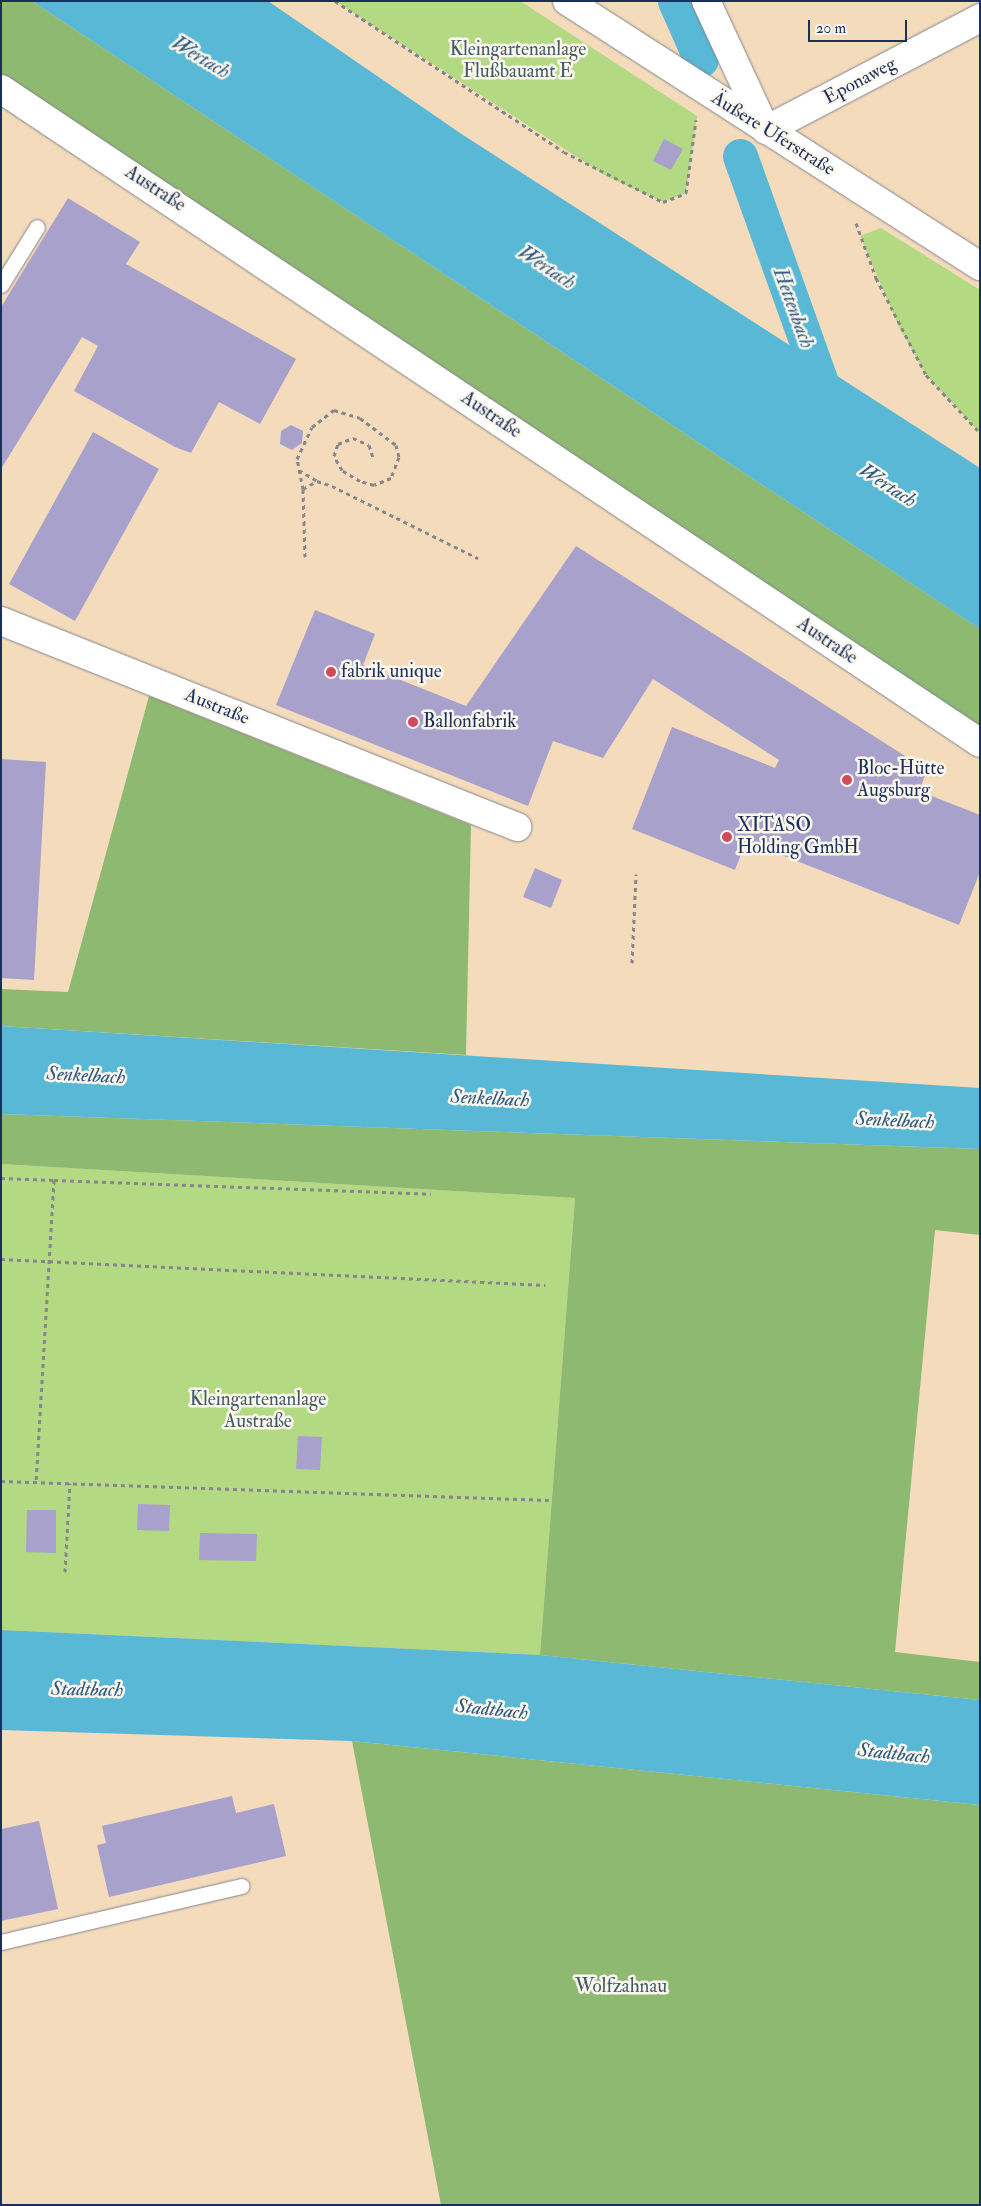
<!DOCTYPE html>
<meta charset="utf-8">
<style>
body{margin:0}
#map{position:relative;width:981px;height:2206px;overflow:hidden;background:#f3dbbc;font-family:"IM FELL Double Pica",serif}
div>[style]{position:absolute}
.green>*{inset:0;background:#b3d983}
.forest>*{inset:0;background:#8eb971}
.water>*{inset:0;background:#58b8d6}
.canal>*{height:35px;margin:-17.5px;padding:0 17.5px;transform-origin:17.5px;border-radius:17.5px;background:#58b8d6}
.building>*{inset:0;background:#a7a1cb}
.path>*{height:3px;margin-top:-1.5px;transform-origin:0;background:repeating-linear-gradient(90deg,#87858d 0 4px,transparent 0 8px)}
.roads{filter:drop-shadow(0 0 1px #87858d) drop-shadow(0 0 1px #87858d)}
.service>*{height:15px;margin:-7.5px;padding:0 7.5px;transform-origin:7.5px;border-radius:7.5px;background:#fff}
.minor>*{height:28px;margin:-14px;padding:0 14px;transform-origin:14px;border-radius:14px;background:#fff}
.dots>*{width:14px;height:14px;translate:-50% -50%;box-sizing:border-box;border:2px solid #fbf7ec;border-radius:50%}
span{translate:-50% -50%;white-space:nowrap;text-align:center;line-height:1.15;-webkit-text-stroke:5px #fbf7ec;paint-order:stroke}
.park-label{font-size:19px;color:#415a67}
.street-label{font-size:19px;color:#1b2f5e}
.poi-label{font-size:19px;color:#1b2f5e}
.left{translate:0 -50%;text-align:left}
.water-label{font-size:20px;color:#2d5882;font-style:italic}
.frame{position:absolute;inset:0;border:2px solid #1b2f5e;pointer-events:none}
.scale{position:absolute;left:808px;top:20px;width:99px;height:22px;box-sizing:border-box;border:2px solid #1b2f5e;border-top:0;padding-left:6px;font-size:15px;line-height:18px;white-space:nowrap;color:#1b2f5e;-webkit-text-stroke:4px #fbf7ec;paint-order:stroke}
</style>
<div id="map">
<div class="green">
<i style="clip-path:polygon(335px 1px,520px 1px,697px 116px,686px 193px,663px 202px,608px 177px)"></i>
<i style="clip-path:polygon(881px 228px,980px 290px,980px 433px,926px 375px,900px 329px,860px 236px)"></i>
<i style="clip-path:polygon(1px 1164px,575px 1198px,540px 1655px,1px 1630px)"></i>
</div>
<div class="forest">
<i style="clip-path:polygon(1px 1px,32px 1px,980px 629px,980px 726px,1px 74px)"></i>
<i style="clip-path:polygon(149px 696px,471px 825px,466px 1055px,1px 1026px,1px 989px,68px 992px)"></i>
<i style="clip-path:polygon(1px 1114px,980px 1149px,980px 1235px,935px 1230px,895px 1652px,980px 1662px,980px 1700px,540px 1655px,575px 1198px,1px 1164px)"></i>
<i style="clip-path:polygon(352px 1741px,980px 1805px,980px 2205px,441px 2205px)"></i>
</div>
<div class="water">
<i style="clip-path:polygon(32px 1px,268px 1px,460px 133px,980px 468px,980px 629px)"></i>
<i style="clip-path:polygon(1px 1026px,980px 1088px,980px 1149px,1px 1114px)"></i>
<i style="clip-path:polygon(1px 1630px,540px 1655px,980px 1700px,980px 1805px,352px 1741px,1px 1730px)"></i>
</div>
<div class="canal">
<i style="left:675px;top:1px;width:64px;rotate:66.2deg"></i>
<i style="left:740px;top:156px;width:264px;rotate:70.3deg"></i>
</div>
<div class="building">
<i style="clip-path:polygon(664px 139px,683px 149px,671px 170px,653px 161px)"></i>
<i style="clip-path:polygon(68px 198px,140px 242px,126px 264px,296px 359px,260px 424px,219px 402px,191px 453px,175px 447px,74px 391px,98px 346px,82px 337px,1px 469px,1px 307px)"></i>
<i style="clip-path:polygon(291px 425px,303px 431px,302px 443px,292px 450px,280px 444px,281px 431px)"></i>
<i style="clip-path:polygon(93px 432px,159px 469px,75px 621px,9px 584px)"></i>
<i style="clip-path:polygon(576px 546px,927px 770px,919px 791px,980px 815px,980px 872px,959px 925px,746px 841px,735px 870px,632px 829px,672px 727px,775px 768px,779px 760px,653px 679px,603px 758px,553px 741px,528px 806px,276px 705px,315px 610px,375px 634px,363px 665px,466px 706px)"></i>
<i style="clip-path:polygon(1px 759px,46px 762px,34px 980px,1px 978px)"></i>
<i style="clip-path:polygon(535px 868px,562px 880px,551px 908px,523px 897px)"></i>
<i style="clip-path:polygon(298px 1436px,322px 1437px,320px 1470px,296px 1469px)"></i>
<i style="clip-path:polygon(138px 1504px,170px 1505px,169px 1531px,137px 1530px)"></i>
<i style="clip-path:polygon(27px 1510px,56px 1510px,56px 1553px,26px 1552px)"></i>
<i style="clip-path:polygon(200px 1533px,257px 1534px,256px 1561px,199px 1560px)"></i>
<i style="clip-path:polygon(232px 1796px,236px 1813px,274px 1804px,286px 1856px,109px 1897px,97px 1845px,106px 1843px,102px 1826px)"></i>
<i style="clip-path:polygon(39px 1821px,58px 1909px,1px 1921px,1px 1829px)"></i>
</div>
<div class="path">
<i style="left:335px;top:1px;width:274px;rotate:33.4deg"></i>
<i style="left:564px;top:152px;width:111px;rotate:26.8deg"></i>
<i style="left:663px;top:202px;width:25px;rotate:-21deg"></i>
<i style="left:686px;top:193px;width:74px;rotate:-82.2deg"></i>
<i style="left:856px;top:223px;width:59px;rotate:70deg"></i>
<i style="left:876px;top:278px;width:109px;rotate:62.7deg"></i>
<i style="left:926px;top:375px;width:79px;rotate:47deg"></i>
<i style="left:299px;top:470px;width:21px;rotate:31deg"></i>
<i style="left:303px;top:489px;width:16px;rotate:-30deg"></i>
<i style="left:317px;top:481px;width:16px;rotate:18deg"></i>
<i style="left:332px;top:486px;width:163px;rotate:26.3deg"></i>
<i style="left:305px;top:557px;width:68px;rotate:-91.7deg"></i>
<i style="left:303px;top:489px;width:31px;rotate:-101deg"></i>
<i style="left:297px;top:459px;width:35px;rotate:-65deg"></i>
<i style="left:312px;top:427px;width:28px;rotate:-38deg"></i>
<i style="left:334px;top:410px;width:27px;rotate:17deg"></i>
<i style="left:360px;top:418px;width:45px;rotate:36.9deg"></i>
<i style="left:396px;top:445px;width:12px;rotate:76deg"></i>
<i style="left:399px;top:457px;width:22px;rotate:111deg"></i>
<i style="left:391px;top:478px;width:18px;rotate:158deg"></i>
<i style="left:374px;top:485px;width:15px;rotate:-164deg"></i>
<i style="left:360px;top:481px;width:21px;rotate:-149deg"></i>
<i style="left:342px;top:470px;width:16px;rotate:-120deg"></i>
<i style="left:334px;top:456px;width:13px;rotate:-72deg"></i>
<i style="left:338px;top:444px;width:16px;rotate:-22deg"></i>
<i style="left:353px;top:438px;width:17px;rotate:24deg"></i>
<i style="left:369px;top:445px;width:13px;rotate:72deg"></i>
<i style="left:632px;top:963px;width:89px;rotate:-87.4deg"></i>
<i style="left:1px;top:1178px;width:53px;rotate:2.2deg"></i>
<i style="left:54px;top:1180px;width:303px;rotate:93.4deg"></i>
<i style="left:54px;top:1180px;width:377px;rotate:2.1deg"></i>
<i style="left:1px;top:1259px;width:545px;rotate:2.74deg"></i>
<i style="left:1px;top:1481px;width:548px;rotate:1.99deg"></i>
<i style="left:65px;top:1572px;width:89px;rotate:-86.8deg"></i>
</div>
<div class="roads">
<div class="service">
<i style="left:1px;top:285px;width:68px;rotate:-58.2deg"></i>
<i style="left:1px;top:1942px;width:247px;rotate:-13.1deg"></i>
</div>
<div class="minor">
<i style="left:567px;top:1px;width:491px;rotate:32.7deg"></i>
<i style="left:706px;top:1px;width:142px;rotate:65.1deg"></i>
<i style="left:766px;top:130px;width:242px;rotate:-27.6deg"></i>
<i style="left:1px;top:89px;width:1177px;rotate:33.74deg"></i>
<i style="left:1px;top:621px;width:556px;rotate:21.76deg"></i>
</div>
</div>
<div class="dots">
<i style="left:331px;top:672px;background:#d1495b"></i>
<i style="left:413px;top:722px;background:#d1495b"></i>
<i style="left:847px;top:780px;background:#d1495b"></i>
<i style="left:727px;top:837px;background:#d1495b"></i>
</div>
<div class="park-label">
<span style="left:518px;top:61px">Kleingartenanlage<br>Flußbauamt E</span>
<span style="left:258px;top:1411px">Kleingartenanlage<br>Austraße</span>
<span style="left:621px;top:1987px">Wolfzahnau</span>
</div>
<div class="street-label">
<span style="left:860px;top:81px;rotate:-28deg">Eponaweg</span>
<span style="left:773px;top:134px;rotate:32deg">Äußere Uferstraße</span>
<span style="left:155px;top:189px;rotate:33deg">Austraße</span>
<span style="left:491px;top:415px;rotate:34deg">Austraße</span>
<span style="left:827px;top:641px;rotate:34deg">Austraße</span>
<span style="left:217px;top:707px;rotate:22deg">Austraße</span>
</div>
<div class="poi-label">
<span class="left" style="left:341px;top:672px">fabrik unique</span>
<span class="left" style="left:423px;top:722px">Ballonfabrik</span>
<span class="left" style="left:857px;top:780px">Bloc-Hütte<br>Augsburg</span>
<span class="left" style="left:737px;top:837px">XITASO<br>Holding GmbH</span>
</div>
<div class="water-label">
<span style="left:201px;top:57px;rotate:31deg">Wertach</span>
<span style="left:547px;top:267px;rotate:33deg">Wertach</span>
<span style="left:794px;top:308px;rotate:70deg">Hettenbach</span>
<span style="left:888px;top:485px;rotate:33deg">Wertach</span>
<span style="left:86px;top:1075px;rotate:3deg">Senkelbach</span>
<span style="left:490px;top:1098px;rotate:3deg">Senkelbach</span>
<span style="left:895px;top:1120px;rotate:3deg">Senkelbach</span>
<span style="left:87px;top:1689px;rotate:1deg">Stadtbach</span>
<span style="left:492px;top:1709px;rotate:6deg">Stadtbach</span>
<span style="left:894px;top:1753px;rotate:6deg">Stadtbach</span>
</div>
<div class="frame"></div>
<div class="scale">20 m</div>
</div>
